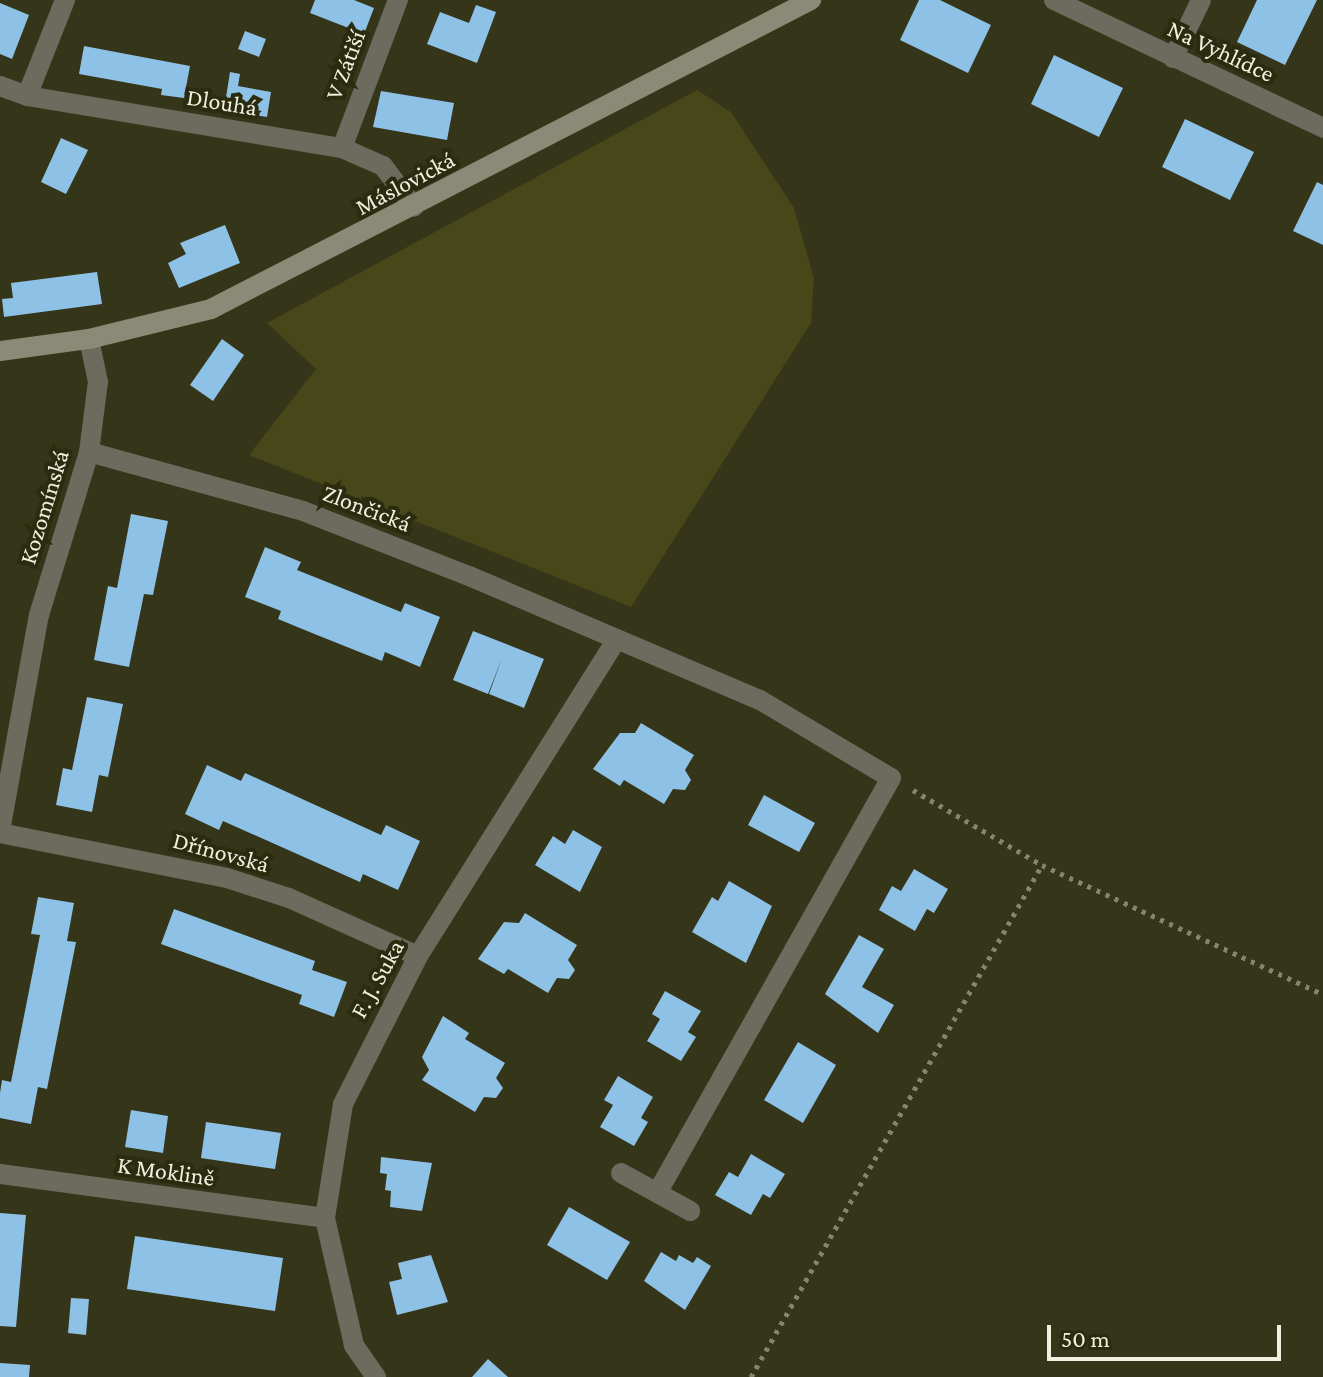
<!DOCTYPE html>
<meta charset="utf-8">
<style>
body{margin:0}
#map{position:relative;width:1323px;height:1377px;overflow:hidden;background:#353519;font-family:"Crimson Pro",serif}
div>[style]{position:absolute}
.green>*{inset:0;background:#474719}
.building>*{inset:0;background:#8ec1e6}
.path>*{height:5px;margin-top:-2.5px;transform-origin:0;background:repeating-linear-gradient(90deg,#84856d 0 4px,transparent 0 10px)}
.street>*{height:20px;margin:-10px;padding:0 10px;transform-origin:10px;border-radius:10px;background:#6b6b5e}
.secondary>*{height:20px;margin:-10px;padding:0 10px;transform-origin:10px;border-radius:10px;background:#8a8a76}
span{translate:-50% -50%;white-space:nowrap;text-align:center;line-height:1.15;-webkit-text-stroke:8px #2b2b0f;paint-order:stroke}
.street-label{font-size:24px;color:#eff0df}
.scale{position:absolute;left:1047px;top:1325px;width:234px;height:36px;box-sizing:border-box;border:4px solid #eff0df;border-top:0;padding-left:10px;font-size:24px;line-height:28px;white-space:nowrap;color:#eff0df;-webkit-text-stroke:6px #2b2b0f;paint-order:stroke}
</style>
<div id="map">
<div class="green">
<i style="clip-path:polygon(697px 90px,731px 112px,794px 208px,814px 278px,811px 323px,631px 607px,249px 455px,316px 369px,267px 323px)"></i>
</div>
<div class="building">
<i style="clip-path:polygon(315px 0,354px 0,374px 8px,364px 34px,310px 13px)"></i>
<i style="clip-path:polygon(919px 0,940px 0,991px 25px,968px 73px,900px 40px)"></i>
<i style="clip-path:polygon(1257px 0,1317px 0,1285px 65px,1237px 42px)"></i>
<i style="clip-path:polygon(0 3px,29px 15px,12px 59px,0 54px)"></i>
<i style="clip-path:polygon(476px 5px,496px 12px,477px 63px,427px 44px,440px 12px,469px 23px)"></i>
<i style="clip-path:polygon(245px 31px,266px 39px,259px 57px,238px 49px)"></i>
<i style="clip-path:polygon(84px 46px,190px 66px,184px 98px,161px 95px,162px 89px,79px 74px)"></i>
<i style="clip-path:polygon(1054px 55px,1123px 88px,1099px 137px,1031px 104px)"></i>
<i style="clip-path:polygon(230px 72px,240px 74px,238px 86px,271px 92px,267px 117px,224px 110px)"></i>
<i style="clip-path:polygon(381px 91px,454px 103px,447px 140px,373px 127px)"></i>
<i style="clip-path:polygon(1185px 119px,1254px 152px,1230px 200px,1162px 167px)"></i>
<i style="clip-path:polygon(61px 138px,88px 150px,66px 194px,41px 182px)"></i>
<i style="clip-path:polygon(1317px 182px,1323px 185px,1323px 245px,1293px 231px)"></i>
<i style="clip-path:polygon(225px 225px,240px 263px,179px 288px,168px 263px,186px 254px,180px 243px)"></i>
<i style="clip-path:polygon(97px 272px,102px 304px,4px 317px,2px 299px,13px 298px,11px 283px)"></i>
<i style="clip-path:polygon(222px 339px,244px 355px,213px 401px,190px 385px)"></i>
<i style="clip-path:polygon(131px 514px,168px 521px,153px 595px,144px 594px,129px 667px,94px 660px,108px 586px,117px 588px)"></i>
<i style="clip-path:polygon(265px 547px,301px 562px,297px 570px,332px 584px,401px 612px,405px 603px,440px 617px,420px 667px,385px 652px,382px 661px,312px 633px,278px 619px,281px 611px,245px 597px)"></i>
<i style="clip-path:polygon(473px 631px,544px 659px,524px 708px,489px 694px,502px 658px,488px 694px,453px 680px)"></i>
<i style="clip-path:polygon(87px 697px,123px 704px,108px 777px,99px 775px,92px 812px,56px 805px,63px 768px,72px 770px)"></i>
<i style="clip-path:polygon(641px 723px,694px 755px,685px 770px,691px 780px,685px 790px,673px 789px,664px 804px,624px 780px,620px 786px,593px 769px,620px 733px,635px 733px)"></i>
<i style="clip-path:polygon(207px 765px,241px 781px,245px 773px,381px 835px,386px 825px,420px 841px,398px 890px,363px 874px,360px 882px,223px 821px,219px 830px,185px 814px)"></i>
<i style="clip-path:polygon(764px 795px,815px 823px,799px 852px,748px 825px)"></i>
<i style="clip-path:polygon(573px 830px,602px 847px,580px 892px,535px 865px,553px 836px,565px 844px)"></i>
<i style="clip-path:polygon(914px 869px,948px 889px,934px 913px,927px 909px,915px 931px,879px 910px,892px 886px,901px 891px)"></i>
<i style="clip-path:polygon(729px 881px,772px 906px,746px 963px,692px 932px,712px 897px,718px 901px)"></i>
<i style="clip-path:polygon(38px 897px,74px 903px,67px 941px,76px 942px,47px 1089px,38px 1087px,31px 1124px,0 1118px,0 1093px,2px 1080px,11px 1082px,40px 935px,31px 934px)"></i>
<i style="clip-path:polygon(174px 909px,315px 961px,312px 970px,347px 982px,334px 1017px,299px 1004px,302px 995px,161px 944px)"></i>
<i style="clip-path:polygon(525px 913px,577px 945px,568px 960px,575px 970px,569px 979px,557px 978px,548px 993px,508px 969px,504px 974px,478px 959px,504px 922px,519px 923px)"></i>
<i style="clip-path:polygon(859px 935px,884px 949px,862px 987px,894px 1005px,878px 1033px,825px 994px)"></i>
<i style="clip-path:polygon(665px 991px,701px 1011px,688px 1032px,696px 1037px,681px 1061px,647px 1041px,660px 1019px,652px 1014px)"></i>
<i style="clip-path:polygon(443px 1016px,469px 1033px,465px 1039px,505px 1063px,496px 1078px,503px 1088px,496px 1098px,484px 1097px,475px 1112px,422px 1080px,429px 1070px,422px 1057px)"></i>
<i style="clip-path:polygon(798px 1042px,836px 1065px,803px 1123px,764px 1100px)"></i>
<i style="clip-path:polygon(618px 1076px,653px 1097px,641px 1118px,648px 1122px,634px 1146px,600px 1127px,613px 1105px,604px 1100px)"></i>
<i style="clip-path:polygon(131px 1110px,168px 1116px,163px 1153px,125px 1147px)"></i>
<i style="clip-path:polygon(206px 1122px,281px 1133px,275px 1169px,201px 1158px)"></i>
<i style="clip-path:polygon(751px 1154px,785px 1174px,770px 1198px,763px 1194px,751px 1215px,715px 1195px,729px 1172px,738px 1177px)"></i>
<i style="clip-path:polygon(381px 1157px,432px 1163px,422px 1211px,390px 1207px,391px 1191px,385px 1190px,387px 1174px,380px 1173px)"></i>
<i style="clip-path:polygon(569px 1207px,630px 1242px,607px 1280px,547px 1245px)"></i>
<i style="clip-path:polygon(0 1213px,26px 1215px,16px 1327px,0 1326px)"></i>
<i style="clip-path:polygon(135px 1236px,283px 1258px,275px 1311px,127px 1289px)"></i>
<i style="clip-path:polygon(661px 1252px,676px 1261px,679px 1255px,693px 1263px,697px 1257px,711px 1266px,685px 1310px,644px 1281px)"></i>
<i style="clip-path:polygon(431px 1255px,448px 1302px,397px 1315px,389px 1282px,402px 1279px,398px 1263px)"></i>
<i style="clip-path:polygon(71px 1298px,89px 1299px,86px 1335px,68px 1333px)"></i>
<i style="clip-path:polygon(488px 1359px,508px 1377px,472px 1377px)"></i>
<i style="clip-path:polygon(0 1363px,30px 1365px,29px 1377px,0 1377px)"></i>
</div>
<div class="path">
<i style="left:913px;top:790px;width:149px;rotate:30.2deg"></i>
<i style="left:1042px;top:865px;width:309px;rotate:24.7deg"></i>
<i style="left:751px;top:1377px;width:589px;rotate:-60.39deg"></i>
</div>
<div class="street">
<i style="left:1054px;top:0;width:298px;rotate:25.4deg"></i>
<i style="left:1173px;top:58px;width:64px;rotate:-64.2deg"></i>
<i style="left:0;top:86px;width:29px;rotate:20deg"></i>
<i style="left:27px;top:96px;width:319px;rotate:9.4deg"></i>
<i style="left:342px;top:148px;width:45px;rotate:23.7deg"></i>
<i style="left:383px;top:166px;width:51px;rotate:52.9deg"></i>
<i style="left:27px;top:96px;width:103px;rotate:-68.4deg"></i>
<i style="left:342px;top:148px;width:158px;rotate:-69.3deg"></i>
<i style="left:89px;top:452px;width:222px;rotate:15.4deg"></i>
<i style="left:303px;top:511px;width:178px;rotate:21.4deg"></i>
<i style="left:469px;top:576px;width:316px;rotate:23.1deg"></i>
<i style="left:760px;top:700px;width:152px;rotate:30.8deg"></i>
<i style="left:891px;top:778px;width:476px;rotate:119.4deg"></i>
<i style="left:0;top:831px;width:219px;rotate:-79.8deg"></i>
<i style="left:39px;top:615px;width:170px;rotate:-72.9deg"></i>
<i style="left:89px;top:452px;width:71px;rotate:-82.7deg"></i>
<i style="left:98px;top:382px;width:44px;rotate:-101.8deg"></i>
<i style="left:0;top:833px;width:231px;rotate:11.2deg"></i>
<i style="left:227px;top:878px;width:65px;rotate:17.9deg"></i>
<i style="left:289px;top:898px;width:141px;rotate:24.2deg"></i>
<i style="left:621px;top:1173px;width:79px;rotate:28.8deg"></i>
<i style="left:0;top:1174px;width:328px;rotate:7.7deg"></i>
<i style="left:376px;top:1377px;width:39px;rotate:-125deg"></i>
<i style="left:354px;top:1345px;width:130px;rotate:-102.9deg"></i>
<i style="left:325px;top:1218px;width:115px;rotate:-81deg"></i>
<i style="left:343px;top:1104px;width:166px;rotate:-63.1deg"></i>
<i style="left:418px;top:956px;width:371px;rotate:-57.9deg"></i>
</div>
<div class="secondary">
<i style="left:0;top:351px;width:90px;rotate:-7.7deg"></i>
<i style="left:89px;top:339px;width:126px;rotate:-13.8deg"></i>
<i style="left:211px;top:309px;width:675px;rotate:-27.25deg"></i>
</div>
<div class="street-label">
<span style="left:1221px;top:51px;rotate:25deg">Na Vyhlídce</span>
<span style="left:345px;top:65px;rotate:-69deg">V Zátiší</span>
<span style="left:222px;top:102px;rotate:9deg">Dlouhá</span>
<span style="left:405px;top:183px;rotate:-28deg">Máslovická</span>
<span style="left:44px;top:507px;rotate:-73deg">Kozomínská</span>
<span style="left:367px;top:508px;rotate:21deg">Zlončická</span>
<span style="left:221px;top:852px;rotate:15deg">Dřínovská</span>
<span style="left:377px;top:979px;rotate:-61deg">F. J. Suka</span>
<span style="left:166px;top:1171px;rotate:8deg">K Moklině</span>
</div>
<div class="scale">50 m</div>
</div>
